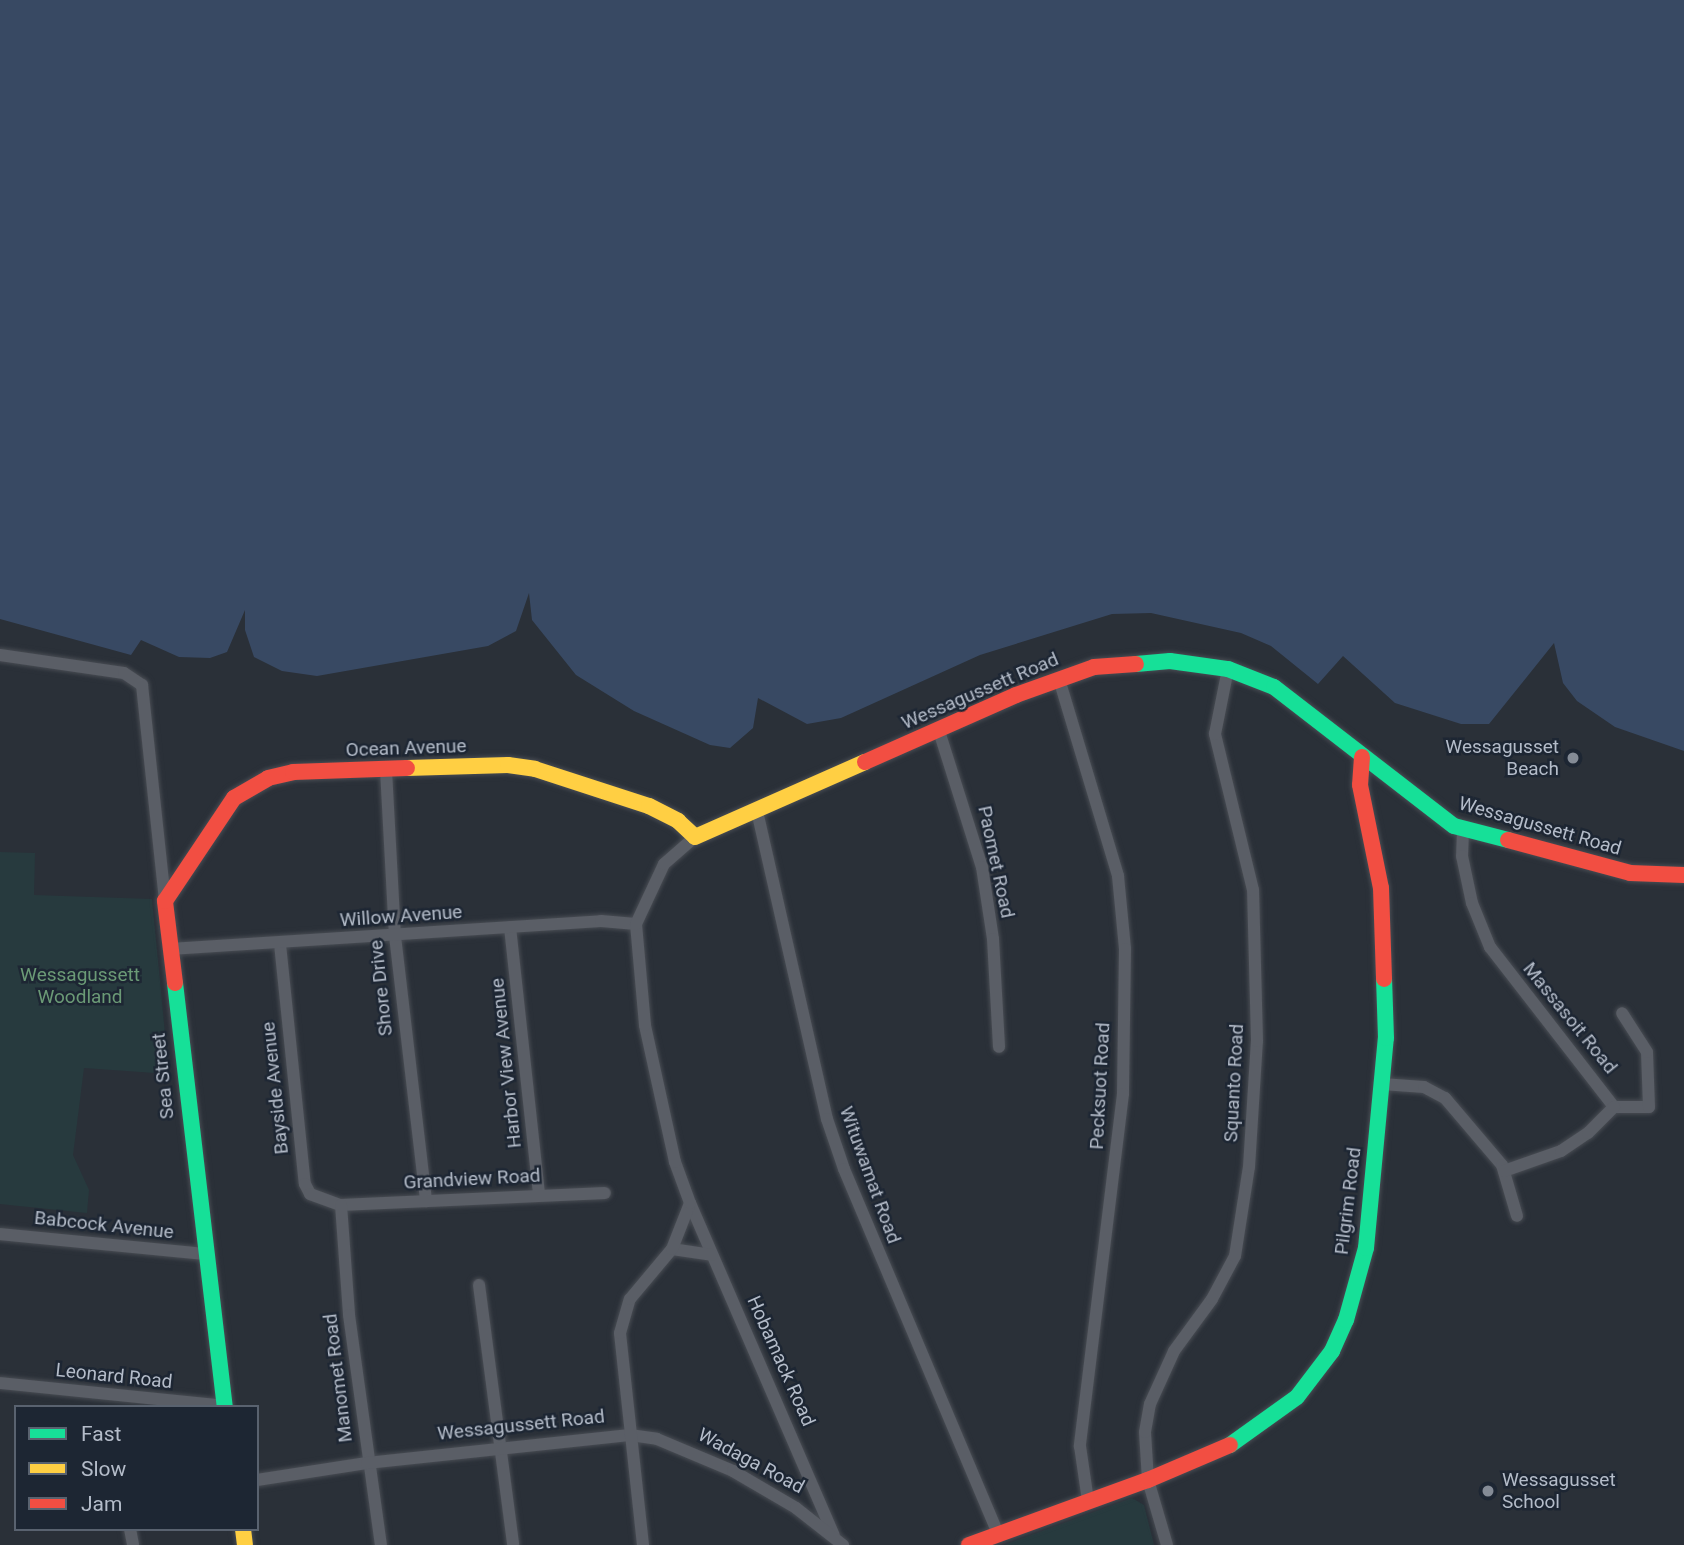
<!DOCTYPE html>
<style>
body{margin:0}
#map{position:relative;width:1684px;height:1545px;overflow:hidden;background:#2a3038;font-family:Roboto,sans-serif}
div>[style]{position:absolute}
.green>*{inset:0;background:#273a3e}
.water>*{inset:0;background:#384963}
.roads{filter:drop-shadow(0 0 2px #484c53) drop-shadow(0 0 2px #484c53)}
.street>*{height:12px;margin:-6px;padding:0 6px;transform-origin:6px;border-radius:6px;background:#5a5e66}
.fast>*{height:16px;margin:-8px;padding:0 8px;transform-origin:8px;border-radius:8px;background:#16e098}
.slow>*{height:16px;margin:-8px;padding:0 8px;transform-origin:8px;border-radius:8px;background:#ffcf43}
.jam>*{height:16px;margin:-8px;padding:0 8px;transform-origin:8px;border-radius:8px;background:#f24e42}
.dots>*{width:19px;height:19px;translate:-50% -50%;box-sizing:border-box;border:4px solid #1d2633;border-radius:50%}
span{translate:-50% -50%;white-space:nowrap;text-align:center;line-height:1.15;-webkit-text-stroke:5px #1d2633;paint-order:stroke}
.street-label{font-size:19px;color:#b4bcc9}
.poi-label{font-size:19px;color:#b4bcc9}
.right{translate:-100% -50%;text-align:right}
.left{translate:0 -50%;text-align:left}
.park-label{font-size:19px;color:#6b9a76}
.legend{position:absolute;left:14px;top:1405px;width:245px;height:126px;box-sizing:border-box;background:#1d2633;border:2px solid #59626f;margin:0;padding:9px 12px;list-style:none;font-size:21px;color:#b4bcc9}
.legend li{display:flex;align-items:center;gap:14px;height:35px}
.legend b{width:35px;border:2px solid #59626f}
</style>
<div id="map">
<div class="green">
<i style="clip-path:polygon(0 852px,35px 853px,34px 895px,152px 899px,169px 1074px,84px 1068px,73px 1155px,89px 1190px,87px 1213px,0 1204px)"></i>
<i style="clip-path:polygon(1132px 1498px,1144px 1505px,1154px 1545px,1004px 1545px)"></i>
</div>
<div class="water">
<i style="clip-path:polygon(0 0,1684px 0,1684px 751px,1615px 727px,1577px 701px,1563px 683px,1554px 643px,1489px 724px,1461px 724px,1395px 703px,1343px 656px,1318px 684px,1271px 646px,1241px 633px,1151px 613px,1112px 614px,980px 655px,841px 718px,807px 724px,758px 698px,753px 728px,730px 748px,710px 745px,634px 711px,576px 675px,532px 620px,529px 593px,516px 631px,488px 646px,317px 676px,282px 671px,254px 657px,245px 630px,245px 610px,227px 652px,210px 658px,179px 657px,141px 640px,131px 655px,0 619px)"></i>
</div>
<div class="roads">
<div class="street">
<i style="left:0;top:655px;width:125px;rotate:8.3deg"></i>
<i style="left:124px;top:673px;width:22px;rotate:34deg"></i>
<i style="left:142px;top:685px;width:217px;rotate:83.9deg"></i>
<i style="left:1059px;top:679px;width:206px;rotate:73.3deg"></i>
<i style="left:1118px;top:876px;width:73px;rotate:84.5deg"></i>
<i style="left:1125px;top:949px;width:145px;rotate:90.8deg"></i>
<i style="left:1123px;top:1094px;width:355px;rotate:97deg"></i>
<i style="left:1080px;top:1446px;width:56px;rotate:81.7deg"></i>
<i style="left:939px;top:731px;width:143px;rotate:72.5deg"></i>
<i style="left:982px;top:867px;width:73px;rotate:81.3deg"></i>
<i style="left:993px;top:939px;width:108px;rotate:86.8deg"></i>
<i style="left:386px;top:770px;width:166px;rotate:86.9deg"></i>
<i style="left:395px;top:936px;width:267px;rotate:83.3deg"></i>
<i style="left:757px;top:811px;width:316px;rotate:77.2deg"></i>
<i style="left:827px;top:1119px;width:53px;rotate:71.2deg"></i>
<i style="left:844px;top:1169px;width:396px;rotate:67.1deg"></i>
<i style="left:1463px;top:830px;width:26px;rotate:92deg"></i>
<i style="left:1462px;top:856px;width:48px;rotate:78deg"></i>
<i style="left:1472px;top:903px;width:48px;rotate:67.8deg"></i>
<i style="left:1490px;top:947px;width:202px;rotate:52.2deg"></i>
<i style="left:510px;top:927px;width:269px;rotate:83.8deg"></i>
<i style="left:280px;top:944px;width:241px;rotate:84.1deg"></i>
<i style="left:305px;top:1184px;width:11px;rotate:63deg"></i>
<i style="left:310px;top:1194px;width:33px;rotate:20deg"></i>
<i style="left:341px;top:1205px;width:264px;rotate:-2.6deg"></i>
<i style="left:170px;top:949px;width:432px;rotate:-3.7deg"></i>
<i style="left:601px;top:921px;width:35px;rotate:5deg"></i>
<i style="left:1382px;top:1084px;width:42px;rotate:4.1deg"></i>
<i style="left:1424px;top:1087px;width:24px;rotate:28deg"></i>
<i style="left:1445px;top:1098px;width:88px;rotate:49.6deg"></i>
<i style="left:1502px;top:1165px;width:53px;rotate:73.6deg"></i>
<i style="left:1614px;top:1107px;width:35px"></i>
<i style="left:1649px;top:1107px;width:55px;rotate:-92.1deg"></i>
<i style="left:1647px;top:1052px;width:46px;rotate:-122.7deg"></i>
<i style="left:1504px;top:1171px;width:60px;rotate:-19.3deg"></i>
<i style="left:1561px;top:1151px;width:32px;rotate:-34deg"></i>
<i style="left:1588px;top:1133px;width:37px;rotate:-45deg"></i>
<i style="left:690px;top:1203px;width:362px;rotate:66.6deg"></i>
<i style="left:341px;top:1205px;width:110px;rotate:85.8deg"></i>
<i style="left:349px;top:1315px;width:232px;rotate:82.1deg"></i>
<i style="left:0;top:1234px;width:205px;rotate:5.6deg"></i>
<i style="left:672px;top:1249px;width:40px;rotate:8.5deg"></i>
<i style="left:479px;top:1285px;width:262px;rotate:82.5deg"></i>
<i style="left:0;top:1383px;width:226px;rotate:5.8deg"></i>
<i style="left:257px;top:1480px;width:111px;rotate:-8.8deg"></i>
<i style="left:367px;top:1463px;width:264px;rotate:-6.1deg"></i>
<i style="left:630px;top:1435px;width:27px;rotate:8deg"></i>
<i style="left:657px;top:1439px;width:82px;rotate:22.8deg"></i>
<i style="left:733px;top:1471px;width:73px;rotate:30.4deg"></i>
<i style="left:796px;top:1508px;width:60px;rotate:38.2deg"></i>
<i style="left:130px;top:1529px;width:16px;rotate:79deg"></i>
<i style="left:643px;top:1545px;width:213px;rotate:-96.2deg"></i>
<i style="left:620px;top:1333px;width:35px;rotate:-74deg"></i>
<i style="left:630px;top:1299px;width:65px;rotate:-50deg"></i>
<i style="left:672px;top:1249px;width:49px;rotate:-68.6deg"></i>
<i style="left:690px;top:1203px;width:44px;rotate:-110.1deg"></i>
<i style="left:675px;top:1162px;width:140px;rotate:-102.4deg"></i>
<i style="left:645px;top:1025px;width:101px;rotate:-95.1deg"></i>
<i style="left:636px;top:924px;width:66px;rotate:-65deg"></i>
<i style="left:664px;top:864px;width:41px;rotate:-41.1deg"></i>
<i style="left:1167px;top:1545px;width:68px;rotate:-106.3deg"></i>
<i style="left:1148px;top:1480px;width:48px;rotate:-93.6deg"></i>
<i style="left:1145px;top:1432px;width:28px;rotate:-80deg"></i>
<i style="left:1150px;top:1404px;width:58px;rotate:-65.6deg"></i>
<i style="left:1174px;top:1351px;width:64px;rotate:-53.8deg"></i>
<i style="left:1212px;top:1299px;width:49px;rotate:-61.9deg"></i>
<i style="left:1235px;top:1256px;width:90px;rotate:-81.1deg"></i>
<i style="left:1249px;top:1167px;width:126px;rotate:-86.4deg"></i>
<i style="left:1257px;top:1041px;width:151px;rotate:-91.5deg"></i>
<i style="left:1253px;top:890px;width:161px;rotate:-103.7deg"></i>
<i style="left:1215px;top:734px;width:66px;rotate:-78.7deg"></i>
</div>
<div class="fast">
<i style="left:1136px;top:664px;width:34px;rotate:-5deg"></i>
<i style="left:1170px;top:661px;width:59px;rotate:7.9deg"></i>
<i style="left:1228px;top:669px;width:49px;rotate:21.4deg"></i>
<i style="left:1274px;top:687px;width:227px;rotate:37.7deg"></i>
<i style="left:1454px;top:826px;width:56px;rotate:14.5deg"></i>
<i style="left:175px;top:983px;width:427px;rotate:83.3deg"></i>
<i style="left:1230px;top:1445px;width:82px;rotate:-35.6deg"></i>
<i style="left:1297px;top:1397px;width:58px;rotate:-52.7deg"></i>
<i style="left:1332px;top:1351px;width:34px;rotate:-66deg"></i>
<i style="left:1346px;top:1320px;width:75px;rotate:-74.5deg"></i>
<i style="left:1366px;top:1248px;width:211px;rotate:-84.6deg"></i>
<i style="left:1386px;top:1038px;width:59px;rotate:-91.9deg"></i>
</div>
<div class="slow">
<i style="left:407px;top:768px;width:101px;rotate:-1.7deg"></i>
<i style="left:508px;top:765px;width:27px;rotate:8deg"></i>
<i style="left:535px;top:769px;width:120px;rotate:18deg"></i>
<i style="left:649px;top:806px;width:33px;rotate:27deg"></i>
<i style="left:678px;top:821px;width:23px;rotate:43deg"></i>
<i style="left:695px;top:837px;width:186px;rotate:-23.8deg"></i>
<i style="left:243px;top:1529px;width:16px;rotate:83deg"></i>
</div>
<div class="jam">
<i style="left:1362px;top:757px;width:28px;rotate:94deg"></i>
<i style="left:1360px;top:785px;width:105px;rotate:78.5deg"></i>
<i style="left:1381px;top:888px;width:91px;rotate:88.1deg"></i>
<i style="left:865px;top:762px;width:165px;rotate:-23.9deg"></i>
<i style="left:1016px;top:695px;width:83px;rotate:-19.7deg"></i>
<i style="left:1094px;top:667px;width:42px;rotate:-4.1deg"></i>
<i style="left:1508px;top:840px;width:126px;rotate:15.1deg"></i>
<i style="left:1630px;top:873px;width:54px;rotate:2.1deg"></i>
<i style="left:175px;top:983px;width:83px;rotate:-97deg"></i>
<i style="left:165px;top:901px;width:124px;rotate:-56.2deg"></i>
<i style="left:234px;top:798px;width:39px;rotate:-30deg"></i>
<i style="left:268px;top:778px;width:26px;rotate:-13deg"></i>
<i style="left:293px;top:772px;width:114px;rotate:-2deg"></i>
<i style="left:969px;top:1545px;width:190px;rotate:-20deg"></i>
<i style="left:1148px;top:1480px;width:89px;rotate:-23.1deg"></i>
</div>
</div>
<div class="dots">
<i style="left:1573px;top:758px;background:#848b96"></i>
<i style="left:1488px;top:1491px;background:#848b96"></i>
</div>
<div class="street-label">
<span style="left:980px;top:691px;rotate:-23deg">Wessagussett Road</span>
<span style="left:406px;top:748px;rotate:-2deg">Ocean Avenue</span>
<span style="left:1540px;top:826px;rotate:16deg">Wessagussett Road</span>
<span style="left:996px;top:862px;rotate:78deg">Paomet Road</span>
<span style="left:401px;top:916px;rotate:-4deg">Willow Avenue</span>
<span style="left:381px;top:988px;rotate:-96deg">Shore Drive</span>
<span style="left:1570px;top:1018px;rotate:51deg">Massasoit Road</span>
<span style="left:506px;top:1063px;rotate:-96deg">Harbor View Avenue</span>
<span style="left:163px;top:1076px;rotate:-96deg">Sea Street</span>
<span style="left:1234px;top:1083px;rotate:-87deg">Squanto Road</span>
<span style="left:1100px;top:1086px;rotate:-87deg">Pecksuot Road</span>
<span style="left:275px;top:1088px;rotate:-96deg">Bayside Avenue</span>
<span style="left:870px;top:1175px;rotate:70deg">Wituwamat Road</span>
<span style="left:472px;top:1179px;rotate:-3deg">Grandview Road</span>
<span style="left:1348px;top:1201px;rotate:-83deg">Pilgrim Road</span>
<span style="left:104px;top:1225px;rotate:6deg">Babcock Avenue</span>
<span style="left:781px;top:1361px;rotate:66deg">Hobamack Road</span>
<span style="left:114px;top:1376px;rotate:6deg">Leonard Road</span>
<span style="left:338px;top:1378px;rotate:-97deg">Manomet Road</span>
<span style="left:521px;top:1425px;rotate:-6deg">Wessagussett Road</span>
<span style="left:751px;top:1461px;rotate:28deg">Wadaga Road</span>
</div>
<div class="poi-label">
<span class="right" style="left:1559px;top:758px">Wessagusset<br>Beach</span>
<span class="left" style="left:1502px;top:1491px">Wessagusset<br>School</span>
</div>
<div class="park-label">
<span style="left:80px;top:986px">Wessagussett<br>Woodland</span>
</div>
<ul class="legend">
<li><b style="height:9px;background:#16e098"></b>Fast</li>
<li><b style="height:9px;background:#ffcf43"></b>Slow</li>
<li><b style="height:9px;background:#f24e42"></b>Jam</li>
</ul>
</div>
